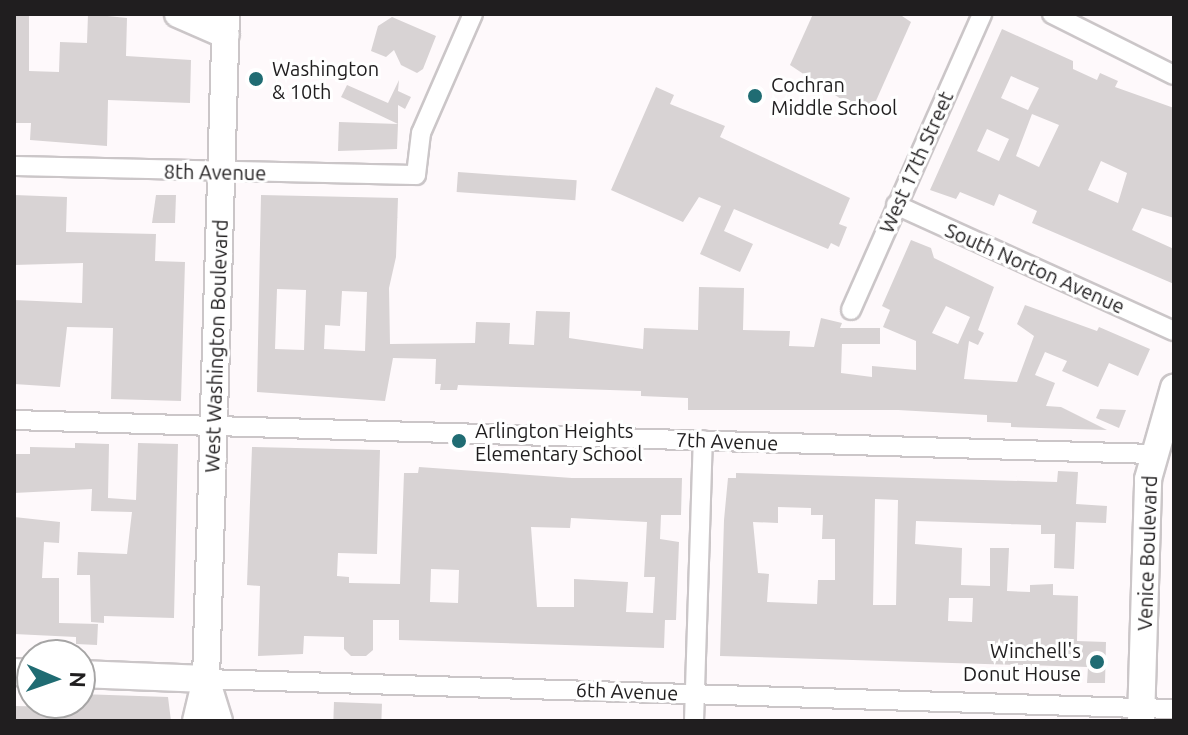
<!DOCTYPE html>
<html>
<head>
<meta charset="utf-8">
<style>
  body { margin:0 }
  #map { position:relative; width:1188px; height:735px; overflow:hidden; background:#fef9fb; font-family:Ubuntu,sans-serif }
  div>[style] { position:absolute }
  .building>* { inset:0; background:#d8d3d4; transform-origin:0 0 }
  .roads { filter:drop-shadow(2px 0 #cbc6c8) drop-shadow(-2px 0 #cbc6c8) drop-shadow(0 2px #cbc6c8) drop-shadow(0 -2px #cbc6c8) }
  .street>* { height:18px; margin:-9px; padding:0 9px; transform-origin:9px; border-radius:9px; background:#fff }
  .secondary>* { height:26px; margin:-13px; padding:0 13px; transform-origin:13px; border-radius:13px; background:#fff }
  .dots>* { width:22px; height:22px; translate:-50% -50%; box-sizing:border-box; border:4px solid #fff; border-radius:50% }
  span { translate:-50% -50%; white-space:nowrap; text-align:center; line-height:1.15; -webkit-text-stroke:6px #fff; paint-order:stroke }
  .poi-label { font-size:20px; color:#201e1f }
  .left { translate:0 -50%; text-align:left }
  .right { translate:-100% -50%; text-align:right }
  .street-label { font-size:20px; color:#201e1f }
  .frame { position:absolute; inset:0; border:16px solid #201e1f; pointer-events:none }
  .north { position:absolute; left:16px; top:639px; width:80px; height:80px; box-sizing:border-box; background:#fff; border:2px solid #a6a5a5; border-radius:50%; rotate:92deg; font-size:22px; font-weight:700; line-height:32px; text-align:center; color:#201e1f }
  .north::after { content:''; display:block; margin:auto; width:28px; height:36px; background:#206c73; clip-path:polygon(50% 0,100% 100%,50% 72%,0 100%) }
</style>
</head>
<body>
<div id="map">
  <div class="building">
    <i style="clip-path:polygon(14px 14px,29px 14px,29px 71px,59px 72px,60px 42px,87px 43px,88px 14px,127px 18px,126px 56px,191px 60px,190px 103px,108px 100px,107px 146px,30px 140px,31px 123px,14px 123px)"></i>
    <i style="clip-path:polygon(813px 14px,899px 14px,911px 22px,875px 103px,861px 109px,847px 103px,790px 65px)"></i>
    <i style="clip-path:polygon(392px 17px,436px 36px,423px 69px,417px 73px,401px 65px,394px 50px,386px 57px,371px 51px,378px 26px)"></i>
    <i style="clip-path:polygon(evenodd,1002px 29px,1073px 61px,1073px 69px,1097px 80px,1100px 73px,1118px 81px,1115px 87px,1174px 108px,1174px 218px,1142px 208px,1132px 230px,1174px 249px,1174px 284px,1032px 223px,1037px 211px,999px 194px,994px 206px,960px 192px,956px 199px,930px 190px,1002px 29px,1011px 76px,1039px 88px,1028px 110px,1001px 98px,1011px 76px,1002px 29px,1032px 114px,1059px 125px,1039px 167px,1016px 156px,1032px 114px,1002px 29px,987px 129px,1009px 139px,999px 161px,977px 151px,987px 129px,1002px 29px,1101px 161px,1127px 173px,1118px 203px,1088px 190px,1101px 161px)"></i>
    <i style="clip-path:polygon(399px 80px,398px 91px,411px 97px,405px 109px,398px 105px,398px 124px,341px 97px,347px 85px,388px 103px)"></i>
    <i style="clip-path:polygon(656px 87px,674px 95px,670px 104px,725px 126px,720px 137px,850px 198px,839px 224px,847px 227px,839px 247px,831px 243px,828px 249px,734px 209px,724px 231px,753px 244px,740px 272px,700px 254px,721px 206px,699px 197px,683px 222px,611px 190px)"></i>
    <i style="clip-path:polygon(339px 122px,398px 124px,397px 149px,338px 151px)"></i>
    <i style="left:458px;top:172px;width:119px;height:20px;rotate:4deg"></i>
    <i style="clip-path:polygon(14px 195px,67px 197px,66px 232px,156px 234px,155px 261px,185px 262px,181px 401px,111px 399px,113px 328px,67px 327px,60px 387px,14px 384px,14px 300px,82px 303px,83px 263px,14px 265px)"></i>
    <i style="clip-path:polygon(156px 195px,176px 195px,175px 223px,152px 223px)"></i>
    <i style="clip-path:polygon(evenodd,261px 195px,398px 198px,396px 257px,389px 288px,390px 344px,475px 343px,476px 322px,510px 323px,509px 344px,534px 345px,536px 311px,570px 312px,569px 338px,643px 349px,644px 328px,698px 330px,699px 287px,744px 288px,743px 330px,790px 331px,789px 346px,814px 347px,821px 318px,842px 323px,840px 328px,880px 328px,880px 344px,842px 344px,841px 373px,872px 377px,872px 366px,916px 370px,916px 341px,883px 327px,890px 310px,882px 306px,911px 240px,931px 248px,934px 258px,994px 287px,978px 330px,984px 333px,978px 345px,969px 341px,964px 379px,1017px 382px,1034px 336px,1017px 324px,1025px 305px,1097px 331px,1099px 327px,1150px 349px,1138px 376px,1109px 363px,1098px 387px,1062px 371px,1067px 361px,1045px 352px,1035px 375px,1055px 383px,1046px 406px,1061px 407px,1107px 430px,1011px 427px,1011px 423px,987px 422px,987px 415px,898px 410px,688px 410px,688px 398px,641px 396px,641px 391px,458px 385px,457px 390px,440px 390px,441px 384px,435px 384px,436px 359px,393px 358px,385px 401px,257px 392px,261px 195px,277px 289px,306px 290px,304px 350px,275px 349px,277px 289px,261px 195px,342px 291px,367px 292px,365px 351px,324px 349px,325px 325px,340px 326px,342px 291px,261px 195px,946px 306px,970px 317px,958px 344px,932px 333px,946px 306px)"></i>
    <i style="clip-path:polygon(1100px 409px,1126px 410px,1119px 428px,1096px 418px)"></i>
    <i style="clip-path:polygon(75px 443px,109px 444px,108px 498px,136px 500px,138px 443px,178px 444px,174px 618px,104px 616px,104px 623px,91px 622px,90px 575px,77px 575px,78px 552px,127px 554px,132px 512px,91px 511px,92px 489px,14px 493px,14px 454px,30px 454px,30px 447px,75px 448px)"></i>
    <i style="clip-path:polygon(evenodd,252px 447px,380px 450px,377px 554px,338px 553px,337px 576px,349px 577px,349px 583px,400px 584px,404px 473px,418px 473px,419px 467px,572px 478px,682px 478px,681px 515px,661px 515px,660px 539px,679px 542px,676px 620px,665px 620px,664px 648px,399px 640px,399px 620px,373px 620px,373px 650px,366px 656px,351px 656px,344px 649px,344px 637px,304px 636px,303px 654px,258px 656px,260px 586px,247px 585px,252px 447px,571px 518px,647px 522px,644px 577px,655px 577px,653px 613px,626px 612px,628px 582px,574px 579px,574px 607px,537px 607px,531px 527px,570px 528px,571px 518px,252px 447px,431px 569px,459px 570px,458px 603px,430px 602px,431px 569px)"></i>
    <i style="clip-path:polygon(evenodd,1058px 471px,1078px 472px,1076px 504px,1107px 506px,1106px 523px,1076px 522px,1074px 569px,1054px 568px,1055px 534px,1041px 534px,1041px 525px,916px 521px,915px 544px,962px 548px,961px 585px,990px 586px,990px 548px,1009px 548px,1007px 591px,1030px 592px,1030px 585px,1053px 584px,1053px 595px,1078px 596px,1077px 641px,1106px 642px,1105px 683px,1087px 683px,1088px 667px,720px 656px,724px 520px,728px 478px,736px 478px,736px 473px,1057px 482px,1058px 471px,875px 499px,898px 500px,896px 605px,873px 605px,875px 499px,1058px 471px,778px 507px,811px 508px,811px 515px,823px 515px,822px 539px,835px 539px,835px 580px,818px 580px,817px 604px,767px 602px,769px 574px,758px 573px,753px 522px,778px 523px,778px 507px,1058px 471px,949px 598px,973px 598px,972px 622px,948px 621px,949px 598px)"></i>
    <i style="clip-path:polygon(14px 517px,60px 522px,59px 543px,44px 542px,42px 578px,59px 578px,59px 623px,98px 624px,97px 645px,76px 644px,76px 637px,14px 634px)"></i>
    <i style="clip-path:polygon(80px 694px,168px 697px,171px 721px,14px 721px,14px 706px,67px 707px,67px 703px,80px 703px)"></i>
    <i style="left:334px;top:702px;width:48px;height:19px;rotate:2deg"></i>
  </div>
  <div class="roads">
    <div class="street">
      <i style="left:1052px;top:14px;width:136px;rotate:26.6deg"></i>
      <i style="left:14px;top:166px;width:402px;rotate:1.3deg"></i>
      <i style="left:416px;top:175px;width:42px;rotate:-83.2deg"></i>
      <i style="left:421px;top:133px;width:130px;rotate:-66.4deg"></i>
      <i style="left:896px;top:205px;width:305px;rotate:24.4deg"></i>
      <i style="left:851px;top:310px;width:324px;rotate:-66.1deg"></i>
      <i style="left:14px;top:420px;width:1138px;rotate:1.71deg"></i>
      <i style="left:206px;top:679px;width:968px;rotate:1.78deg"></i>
      <i style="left:694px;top:721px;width:281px;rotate:-88.2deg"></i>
    </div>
    <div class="secondary">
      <i style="left:178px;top:14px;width:52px;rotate:23.6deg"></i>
      <i style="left:14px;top:672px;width:18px;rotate:3deg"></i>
      <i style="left:80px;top:674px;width:126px;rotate:2.3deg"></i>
      <i style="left:206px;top:679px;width:44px;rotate:72.8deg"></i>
      <i style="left:196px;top:721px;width:43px;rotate:-76.6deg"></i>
      <i style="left:206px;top:679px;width:665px;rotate:-88.28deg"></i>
      <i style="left:1141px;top:721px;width:242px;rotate:-88.3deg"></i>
      <i style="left:1148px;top:479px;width:95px;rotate:-74.1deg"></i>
    </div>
  </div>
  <div class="dots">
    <i style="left:256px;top:79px;background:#206c73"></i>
    <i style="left:755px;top:96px;background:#206c73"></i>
    <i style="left:459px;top:441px;background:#206c73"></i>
    <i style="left:1097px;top:662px;background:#206c73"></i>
  </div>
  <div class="poi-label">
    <span class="left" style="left:272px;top:80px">Washington<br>&amp; 10th</span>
    <span class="left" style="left:771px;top:96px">Cochran<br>Middle School</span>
    <span class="left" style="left:475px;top:442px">Arlington Heights<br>Elementary School</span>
    <span class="right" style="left:1081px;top:662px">Winchell's<br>Donut House</span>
  </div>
  <div class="street-label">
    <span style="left:916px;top:162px;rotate:-66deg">West 17th Street</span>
    <span style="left:215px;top:172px;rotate:1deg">8th Avenue</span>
    <span style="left:1035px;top:268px;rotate:24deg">South Norton Avenue</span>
    <span style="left:216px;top:346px;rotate:-88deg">West Washington Boulevard</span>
    <span style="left:727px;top:441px;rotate:2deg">7th Avenue</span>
    <span style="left:1147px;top:553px;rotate:-88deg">Venice Boulevard</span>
    <span style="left:627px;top:691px;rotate:2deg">6th Avenue</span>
  </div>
  <div class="frame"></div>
  <div class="north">N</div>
</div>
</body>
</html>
